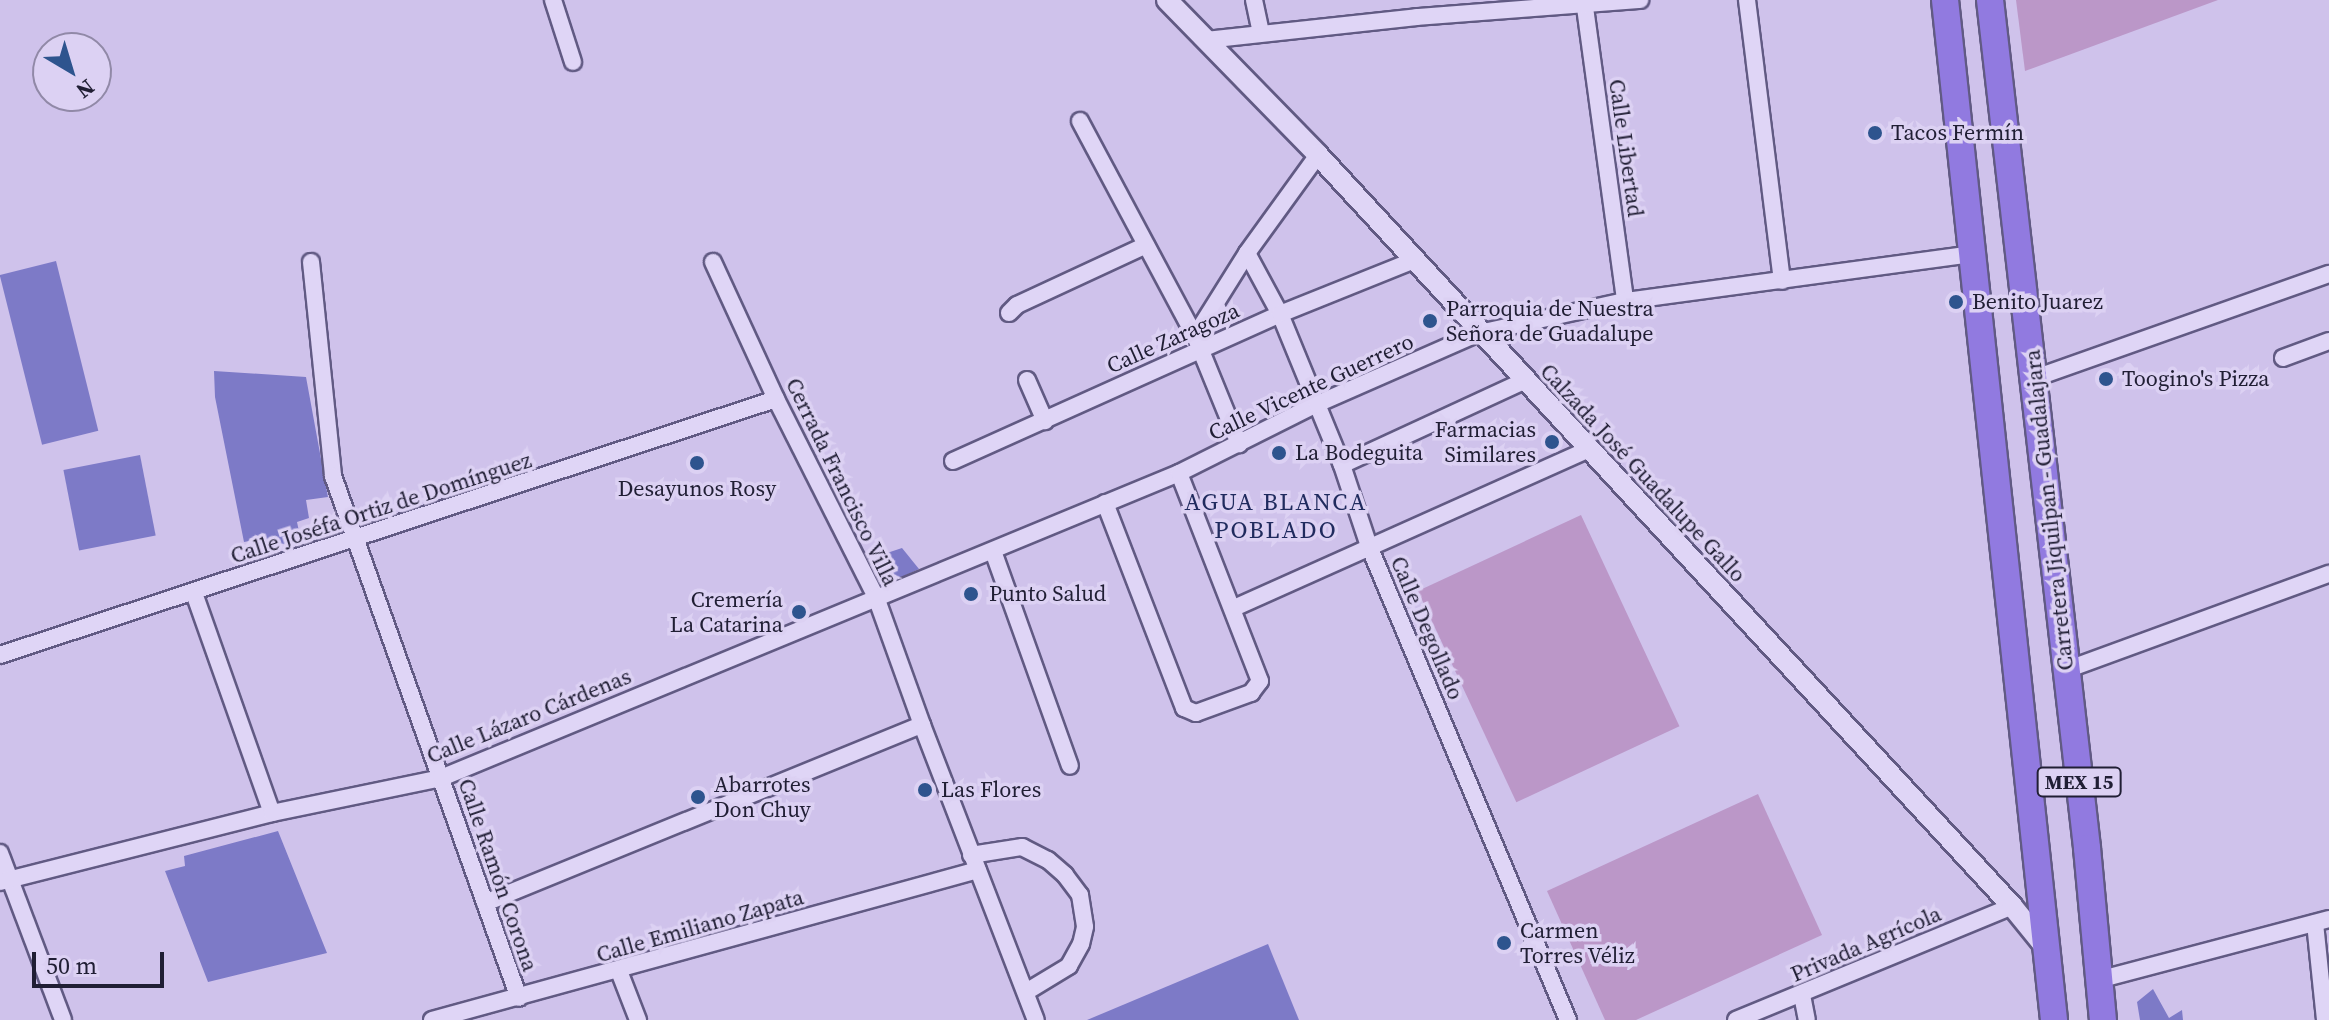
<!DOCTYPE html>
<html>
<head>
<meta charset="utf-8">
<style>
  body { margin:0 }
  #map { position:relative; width:2329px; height:1020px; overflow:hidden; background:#cfc2eb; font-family:"Source Serif 4",serif }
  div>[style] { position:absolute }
  .green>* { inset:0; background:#bb97c8; transform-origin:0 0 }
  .building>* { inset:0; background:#7d7ac7; transform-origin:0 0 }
  .roads { filter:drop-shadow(2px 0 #615a83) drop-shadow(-2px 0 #615a83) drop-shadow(0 2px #615a83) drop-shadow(0 -2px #615a83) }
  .minor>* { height:16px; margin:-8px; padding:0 8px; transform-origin:8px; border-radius:8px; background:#dfd5f6 }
  .tertiary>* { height:20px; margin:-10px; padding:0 10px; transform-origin:10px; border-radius:10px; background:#dfd5f6 }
  .trunk>* { height:26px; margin:-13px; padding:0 13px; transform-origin:13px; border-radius:13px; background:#917ae0 }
  .dots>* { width:22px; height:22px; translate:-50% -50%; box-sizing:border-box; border:4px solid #dcd1f3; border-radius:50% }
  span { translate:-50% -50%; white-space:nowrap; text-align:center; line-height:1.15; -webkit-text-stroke:7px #dcd1f3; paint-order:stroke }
  .shield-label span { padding:2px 6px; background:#dcd1f3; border:2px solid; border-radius:6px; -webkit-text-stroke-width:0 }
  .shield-label { font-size:20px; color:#201e34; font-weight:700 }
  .poi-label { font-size:22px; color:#201e34 }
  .left { translate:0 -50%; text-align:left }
  .right { translate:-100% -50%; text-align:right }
  .street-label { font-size:22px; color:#201e34 }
  .neighbourhood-label { font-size:24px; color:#202b5e; letter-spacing:2px }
  .north { position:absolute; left:32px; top:32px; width:80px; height:80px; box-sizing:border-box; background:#dcd1f3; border:2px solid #9189a7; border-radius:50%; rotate:142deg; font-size:22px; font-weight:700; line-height:32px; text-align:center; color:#201e34 }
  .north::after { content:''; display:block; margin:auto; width:28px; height:36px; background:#2e548e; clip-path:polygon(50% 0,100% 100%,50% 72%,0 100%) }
  .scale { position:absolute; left:32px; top:952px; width:132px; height:36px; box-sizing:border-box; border:4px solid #201e34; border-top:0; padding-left:10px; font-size:24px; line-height:28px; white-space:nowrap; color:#201e34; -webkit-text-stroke:6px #dcd1f3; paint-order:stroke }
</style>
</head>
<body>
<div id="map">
  <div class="green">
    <i style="clip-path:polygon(2016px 0,2218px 0,2025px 71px)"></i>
    <i style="left:1581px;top:515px;width:233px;height:180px;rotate:65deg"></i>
    <i style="clip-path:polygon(1758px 794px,1822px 935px,1636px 1020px,1605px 1020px,1547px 891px)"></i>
  </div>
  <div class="building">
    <i style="left:56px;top:261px;width:175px;height:58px;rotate:76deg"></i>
    <i style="clip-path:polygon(214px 371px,306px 377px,328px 497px,306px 500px,309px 518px,297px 522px,301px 541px,263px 547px,260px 539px,244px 542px,215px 397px)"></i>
    <i style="left:140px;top:455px;width:82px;height:78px;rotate:79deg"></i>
    <i style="clip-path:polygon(902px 548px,919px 569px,891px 582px,875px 557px)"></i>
    <i style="clip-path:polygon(278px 831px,327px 953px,208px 982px,165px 871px,185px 866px,184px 856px)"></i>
    <i style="clip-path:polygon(1268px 944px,1299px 1020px,1087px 1020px)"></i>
    <i style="clip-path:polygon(2153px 989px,2169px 1018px,2182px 1010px,2183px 1020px,2140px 1020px,2137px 1002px)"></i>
  </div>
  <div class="roads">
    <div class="minor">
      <i style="left:553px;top:0;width:65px;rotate:72.1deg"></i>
      <i style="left:1254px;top:0;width:34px;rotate:78deg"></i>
      <i style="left:1584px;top:0;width:304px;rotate:82.2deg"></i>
      <i style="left:1747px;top:0;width:283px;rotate:82.9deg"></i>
      <i style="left:1206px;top:40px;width:212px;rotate:-6.2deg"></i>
      <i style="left:1417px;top:17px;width:224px;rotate:-4.4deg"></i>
      <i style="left:1080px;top:121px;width:244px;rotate:61.9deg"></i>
      <i style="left:1195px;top:336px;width:117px;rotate:67.8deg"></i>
      <i style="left:1247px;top:253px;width:69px;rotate:61.6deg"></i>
      <i style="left:1280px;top:314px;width:163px;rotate:67.7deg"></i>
      <i style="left:1342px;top:465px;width:85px;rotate:71.6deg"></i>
      <i style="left:1369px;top:546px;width:514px;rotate:67.23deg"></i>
      <i style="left:311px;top:262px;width:215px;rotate:84.1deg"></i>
      <i style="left:333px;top:476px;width:554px;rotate:70.39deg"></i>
      <i style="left:713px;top:262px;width:151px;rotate:65.3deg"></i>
      <i style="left:776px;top:399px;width:222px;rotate:63.2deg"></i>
      <i style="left:876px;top:597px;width:136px;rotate:70.2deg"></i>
      <i style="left:922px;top:725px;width:316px;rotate:68.9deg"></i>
      <i style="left:1009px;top:313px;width:11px;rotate:-45deg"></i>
      <i style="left:1017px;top:305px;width:142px;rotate:-24.9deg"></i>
      <i style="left:1195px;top:336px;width:98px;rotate:-57.9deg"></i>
      <i style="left:1247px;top:253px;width:121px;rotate:-54.1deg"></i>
      <i style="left:2283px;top:358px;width:49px;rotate:-20.3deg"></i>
      <i style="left:2035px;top:378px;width:312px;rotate:-19.5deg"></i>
      <i style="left:1027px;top:380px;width:45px;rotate:66.3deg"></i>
      <i style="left:953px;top:461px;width:359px;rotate:-24.2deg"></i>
      <i style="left:1280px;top:314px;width:144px;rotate:-21.9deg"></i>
      <i style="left:1342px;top:465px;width:200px;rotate:-24.8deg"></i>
      <i style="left:1105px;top:503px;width:220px;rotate:68.9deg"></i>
      <i style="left:1184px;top:708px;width:13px;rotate:23deg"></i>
      <i style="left:1196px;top:713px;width:59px;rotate:-20deg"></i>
      <i style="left:1251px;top:693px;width:15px;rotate:-53deg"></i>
      <i style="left:1260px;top:681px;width:223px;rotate:-111.3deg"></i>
      <i style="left:993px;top:551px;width:228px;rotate:70.3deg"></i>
      <i style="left:194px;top:593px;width:233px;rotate:70.5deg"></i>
      <i style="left:1234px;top:608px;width:388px;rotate:-24.1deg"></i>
      <i style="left:0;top:655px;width:817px;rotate:-18.26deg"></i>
      <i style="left:2066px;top:670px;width:280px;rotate:-20.1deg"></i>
      <i style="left:0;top:853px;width:178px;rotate:69.3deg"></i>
      <i style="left:971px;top:855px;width:52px;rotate:-8.9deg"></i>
      <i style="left:1022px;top:847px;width:29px;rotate:27deg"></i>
      <i style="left:1048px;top:860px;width:23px;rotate:41deg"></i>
      <i style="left:1065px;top:875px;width:25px;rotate:53deg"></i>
      <i style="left:1080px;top:895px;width:32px;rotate:81deg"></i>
      <i style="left:1085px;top:927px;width:17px;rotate:103deg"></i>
      <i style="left:1081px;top:944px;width:25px;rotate:119deg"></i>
      <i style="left:1069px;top:966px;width:50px;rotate:148.8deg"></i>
      <i style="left:0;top:882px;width:281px;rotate:-14.2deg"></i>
      <i style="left:272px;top:813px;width:173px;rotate:-11.7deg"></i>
      <i style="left:441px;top:778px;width:799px;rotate:-22.45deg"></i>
      <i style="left:1179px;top:473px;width:154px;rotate:-26.6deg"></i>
      <i style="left:1317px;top:404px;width:177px;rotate:-23.7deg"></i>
      <i style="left:1479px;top:333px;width:149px;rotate:-12.4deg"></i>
      <i style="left:1625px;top:301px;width:351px;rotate:-7.7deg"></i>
      <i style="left:485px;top:903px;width:472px;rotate:-22.2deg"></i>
      <i style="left:2315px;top:923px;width:98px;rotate:84.1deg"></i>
      <i style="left:619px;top:971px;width:53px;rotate:68.8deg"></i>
      <i style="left:2098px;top:980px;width:239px;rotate:-14.8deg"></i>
      <i style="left:1802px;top:995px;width:25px;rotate:79deg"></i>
      <i style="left:432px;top:1020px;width:566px;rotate:-15.36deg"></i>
      <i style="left:1736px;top:1020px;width:299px;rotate:-22.4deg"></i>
    </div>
    <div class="tertiary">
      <i style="left:1167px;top:0;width:216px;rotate:45.7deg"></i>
      <i style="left:1318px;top:155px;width:1023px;rotate:47.26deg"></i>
      <i style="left:2012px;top:906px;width:55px;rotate:50.9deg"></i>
    </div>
    <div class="trunk">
      <i style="left:1945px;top:0;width:1026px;rotate:83.9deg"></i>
      <i style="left:1990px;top:0;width:854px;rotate:83.47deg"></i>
      <i style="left:2087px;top:848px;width:173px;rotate:84.7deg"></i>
    </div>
  </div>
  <div class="dots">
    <i style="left:1875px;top:133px;background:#2e548e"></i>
    <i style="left:1956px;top:302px;background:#2e548e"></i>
    <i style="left:1430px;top:321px;background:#2e548e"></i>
    <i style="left:2106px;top:379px;background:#2e548e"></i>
    <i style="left:1552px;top:442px;background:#2e548e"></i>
    <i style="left:1279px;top:453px;background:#2e548e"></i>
    <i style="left:697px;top:463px;background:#2e548e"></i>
    <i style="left:971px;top:594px;background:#2e548e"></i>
    <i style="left:799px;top:612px;background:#2e548e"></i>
    <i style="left:925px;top:790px;background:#2e548e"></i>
    <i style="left:698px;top:797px;background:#2e548e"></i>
    <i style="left:1504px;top:943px;background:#2e548e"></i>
  </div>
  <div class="shield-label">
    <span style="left:2079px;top:782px">MEX 15</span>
  </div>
  <div class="poi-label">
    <span class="left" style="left:1891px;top:133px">Tacos Fermín</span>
    <span class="left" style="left:1972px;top:302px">Benito Juarez</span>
    <span class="left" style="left:1446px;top:321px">Parroquia de Nuestra<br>Señora de Guadalupe</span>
    <span class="left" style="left:2122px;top:379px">Toogino's Pizza</span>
    <span class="right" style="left:1536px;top:442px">Farmacias<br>Similares</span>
    <span class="left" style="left:1295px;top:453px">La Bodeguita</span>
    <span style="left:697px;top:489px">Desayunos Rosy</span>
    <span class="left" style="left:989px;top:594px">Punto Salud</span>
    <span class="right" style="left:783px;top:612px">Cremería<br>La Catarina</span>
    <span class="left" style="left:714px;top:797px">Abarrotes<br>Don Chuy</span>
    <span class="left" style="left:941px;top:790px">Las Flores</span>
    <span class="left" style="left:1520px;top:943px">Carmen<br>Torres Véliz</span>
  </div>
  <div class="street-label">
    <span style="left:1626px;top:148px;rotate:82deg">Calle Libertad</span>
    <span style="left:1173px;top:338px;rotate:-24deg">Calle Zaragoza</span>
    <span style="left:1311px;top:387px;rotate:-25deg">Calle Vicente Guerrero</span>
    <span style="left:1643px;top:473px;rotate:47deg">Calzada José Guadalupe Gallo</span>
    <span style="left:842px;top:482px;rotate:64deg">Cerrada Francisco Villa</span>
    <span style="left:381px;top:508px;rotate:-18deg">Calle Joséfa Ortiz de Domínguez</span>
    <span style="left:2049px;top:510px;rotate:-96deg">Carretera Jiquilpan - Guadalajara</span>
    <span style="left:1427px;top:628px;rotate:67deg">Calle Degollado</span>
    <span style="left:529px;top:716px;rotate:-22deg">Calle Lázaro Cárdenas</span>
    <span style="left:498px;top:875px;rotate:71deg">Calle Ramón Corona</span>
    <span style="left:700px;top:926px;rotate:-16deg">Calle Emiliano Zapata</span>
    <span style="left:1866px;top:944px;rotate:-23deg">Privada Agrícola</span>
  </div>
  <div class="neighbourhood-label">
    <span style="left:1276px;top:516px">AGUA BLANCA<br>POBLADO</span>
  </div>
  <div class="north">N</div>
  <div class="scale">50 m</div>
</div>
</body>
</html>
